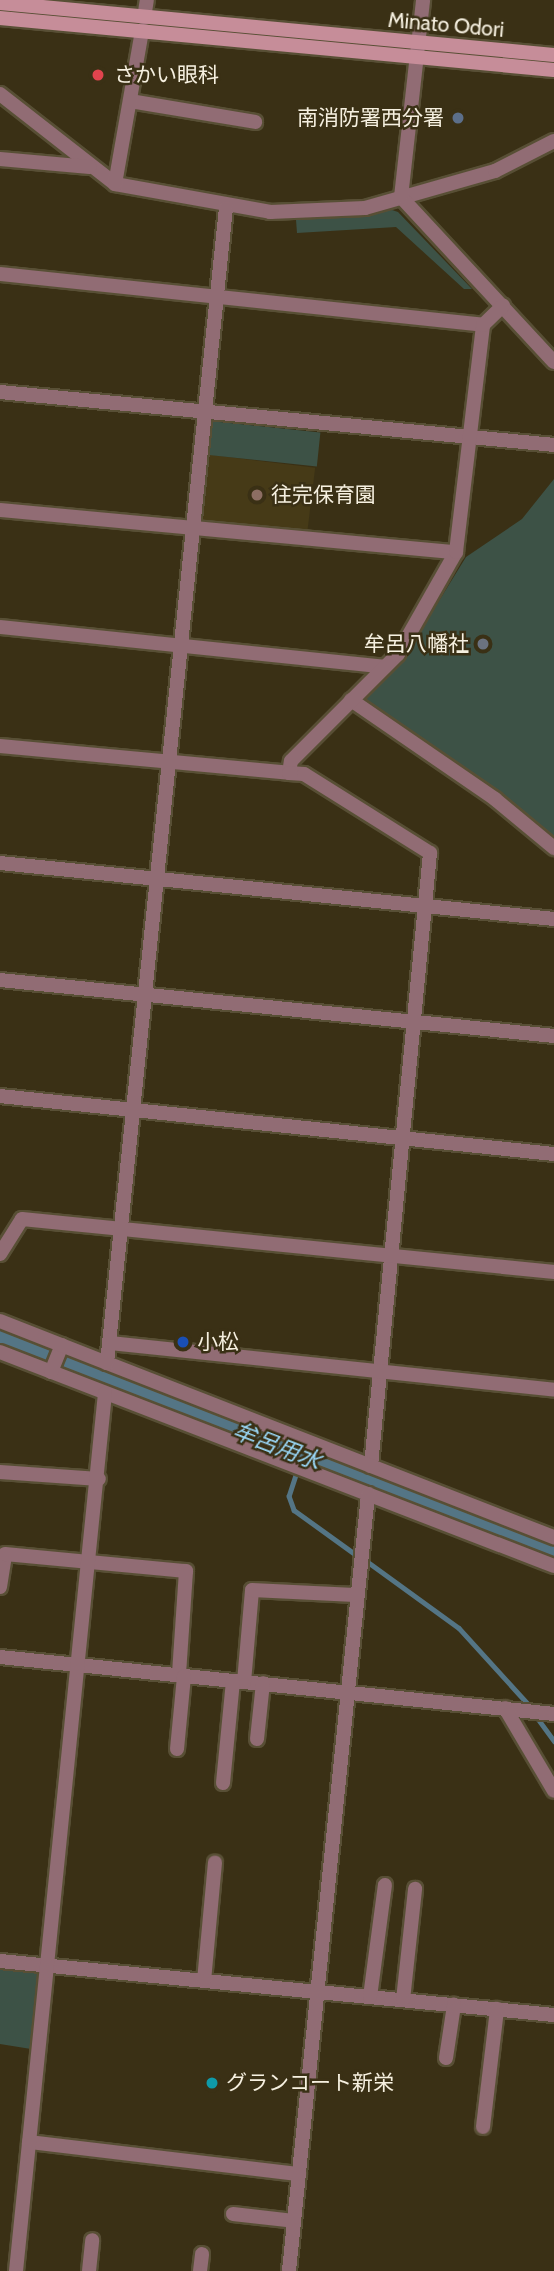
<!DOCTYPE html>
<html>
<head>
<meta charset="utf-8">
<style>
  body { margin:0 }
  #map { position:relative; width:554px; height:2271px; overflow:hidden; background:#3a3015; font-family:Cabin,"Noto Sans JP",sans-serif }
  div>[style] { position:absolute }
  .built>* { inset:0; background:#463a17; transform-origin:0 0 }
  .green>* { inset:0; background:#3d5246; transform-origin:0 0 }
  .stream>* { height:4.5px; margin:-2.25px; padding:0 2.25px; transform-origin:2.25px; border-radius:2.25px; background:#547585 }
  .river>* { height:28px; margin:-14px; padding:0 14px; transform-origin:14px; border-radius:14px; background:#547585 }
  .roads { filter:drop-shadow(2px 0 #584f35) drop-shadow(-2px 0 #584f35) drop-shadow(0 2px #584f35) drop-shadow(0 -2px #584f35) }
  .minor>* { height:14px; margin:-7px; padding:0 7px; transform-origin:7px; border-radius:7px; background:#916c74 }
  .tertiary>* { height:14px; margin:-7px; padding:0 7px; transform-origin:7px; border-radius:7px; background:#916c74 }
  .secondary>* { height:14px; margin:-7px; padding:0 7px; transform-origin:7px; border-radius:7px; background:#c68d99 }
  .dots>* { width:19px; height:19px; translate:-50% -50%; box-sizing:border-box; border:4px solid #3a3015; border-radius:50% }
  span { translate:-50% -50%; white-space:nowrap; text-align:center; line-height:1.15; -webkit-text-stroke:5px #3a3015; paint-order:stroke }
  .street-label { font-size:21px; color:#f6f0e0 }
  .poi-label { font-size:21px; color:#f6f0e0 }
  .left { translate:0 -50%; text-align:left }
  .right { translate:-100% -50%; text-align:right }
  .water-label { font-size:23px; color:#99d6f5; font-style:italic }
</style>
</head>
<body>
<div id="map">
  <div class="built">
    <i style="left:204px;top:454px;width:112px;height:69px;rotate:7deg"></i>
  </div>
  <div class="green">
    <i style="clip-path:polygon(392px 210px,398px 212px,472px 289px,464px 289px,396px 227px,297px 233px,296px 220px)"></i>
    <i style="left:210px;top:421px;width:111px;height:34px;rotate:6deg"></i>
    <i style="clip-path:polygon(554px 479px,554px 839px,364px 698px,402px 661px,466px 557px,522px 519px)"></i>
    <i style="clip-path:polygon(0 1965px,40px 1973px,31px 2049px,0 2044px)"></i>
  </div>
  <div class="stream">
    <i style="left:297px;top:1472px;width:25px;rotate:108deg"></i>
    <i style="left:289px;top:1496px;width:15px;rotate:70deg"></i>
    <i style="left:294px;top:1510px;width:75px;rotate:35.8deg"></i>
    <i style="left:368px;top:1562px;width:112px;rotate:36deg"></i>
    <i style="left:459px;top:1628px;width:105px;rotate:47.7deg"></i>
    <i style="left:536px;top:1716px;width:31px;rotate:54deg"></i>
  </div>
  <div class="river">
    <i style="left:0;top:1339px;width:594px;rotate:21.12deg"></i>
  </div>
  <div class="roads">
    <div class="minor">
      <i style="left:144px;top:18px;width:18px;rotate:-81deg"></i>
      <i style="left:0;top:94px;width:146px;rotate:38deg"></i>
      <i style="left:115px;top:184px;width:158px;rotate:10.2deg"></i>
      <i style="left:270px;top:212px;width:95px;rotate:-2.4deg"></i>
      <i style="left:365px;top:208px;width:135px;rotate:-15.9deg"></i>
      <i style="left:495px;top:171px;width:66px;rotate:-27deg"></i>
      <i style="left:130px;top:101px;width:127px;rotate:9.5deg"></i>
      <i style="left:0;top:159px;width:90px;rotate:5.1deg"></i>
      <i style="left:115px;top:184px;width:155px;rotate:-80deg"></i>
      <i style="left:401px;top:197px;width:225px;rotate:47.2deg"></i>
      <i style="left:0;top:274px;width:486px;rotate:6deg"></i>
      <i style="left:0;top:392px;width:557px;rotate:5.46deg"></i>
      <i style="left:0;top:510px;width:458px;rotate:5.3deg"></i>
      <i style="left:0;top:627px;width:386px;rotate:5.9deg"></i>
      <i style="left:351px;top:700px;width:175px;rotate:34.5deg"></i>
      <i style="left:495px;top:799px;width:77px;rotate:39.7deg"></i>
      <i style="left:0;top:746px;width:290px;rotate:5.3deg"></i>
      <i style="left:289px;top:773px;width:12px;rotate:-81deg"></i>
      <i style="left:291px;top:761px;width:151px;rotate:-45deg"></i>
      <i style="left:398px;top:654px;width:117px;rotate:-60.4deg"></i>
      <i style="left:456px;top:552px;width:229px;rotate:-83.2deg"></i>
      <i style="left:483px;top:325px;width:28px;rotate:-44deg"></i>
      <i style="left:289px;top:773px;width:15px;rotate:4deg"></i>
      <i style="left:304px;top:774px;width:149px;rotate:32.1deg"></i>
      <i style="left:430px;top:853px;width:616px;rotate:95.5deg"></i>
      <i style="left:0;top:863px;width:557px;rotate:5.77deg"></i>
      <i style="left:0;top:980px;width:557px;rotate:5.77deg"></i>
      <i style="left:0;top:1096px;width:557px;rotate:5.98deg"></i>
      <i style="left:0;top:1254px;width:41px;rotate:-57.8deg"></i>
      <i style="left:22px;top:1219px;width:535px;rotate:5.69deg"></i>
      <i style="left:110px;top:1343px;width:446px;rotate:6deg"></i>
      <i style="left:0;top:1352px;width:594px;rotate:21.12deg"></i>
      <i style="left:107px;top:1363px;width:480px;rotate:21.3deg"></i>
      <i style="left:51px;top:1372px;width:29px;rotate:-68deg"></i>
      <i style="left:0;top:1472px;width:99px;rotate:4deg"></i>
      <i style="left:0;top:1587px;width:33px;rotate:-81deg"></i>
      <i style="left:5px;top:1554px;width:182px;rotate:5.4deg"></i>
      <i style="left:186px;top:1571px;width:104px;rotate:93.9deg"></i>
      <i style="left:0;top:1657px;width:557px;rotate:5.87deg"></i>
      <i style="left:244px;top:1682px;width:92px;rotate:-85deg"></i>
      <i style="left:252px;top:1590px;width:103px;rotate:2.8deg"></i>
      <i style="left:505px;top:1708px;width:96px;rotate:59.4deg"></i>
      <i style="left:257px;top:1739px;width:56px;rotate:-83.9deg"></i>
      <i style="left:177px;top:1749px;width:73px;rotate:-84.5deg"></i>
      <i style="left:223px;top:1783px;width:102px;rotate:-84.4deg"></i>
      <i style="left:0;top:1961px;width:557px;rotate:5.57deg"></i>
      <i style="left:204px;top:1981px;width:119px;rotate:-84.7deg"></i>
      <i style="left:370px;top:1997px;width:113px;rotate:-82.4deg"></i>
      <i style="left:403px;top:2000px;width:112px;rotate:-83.8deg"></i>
      <i style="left:446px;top:2058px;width:54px;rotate:-81.4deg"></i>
      <i style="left:483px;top:2127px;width:119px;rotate:-83.2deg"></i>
      <i style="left:29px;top:2142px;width:272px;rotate:6.8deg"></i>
      <i style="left:233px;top:2214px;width:61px;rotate:6.5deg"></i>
      <i style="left:16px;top:2271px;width:882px;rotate:-84.21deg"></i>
      <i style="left:89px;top:2271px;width:31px;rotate:-84deg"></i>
      <i style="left:200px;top:2271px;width:17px;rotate:-83deg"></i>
      <i style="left:289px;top:2271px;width:781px;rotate:-84.19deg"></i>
    </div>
    <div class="tertiary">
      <i style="left:401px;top:197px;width:198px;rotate:-83.6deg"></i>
      <i style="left:0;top:1321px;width:115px;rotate:21.4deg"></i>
      <i style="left:107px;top:1363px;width:1161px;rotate:-84.12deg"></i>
    </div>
    <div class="secondary">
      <i style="left:0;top:3px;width:556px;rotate:5.36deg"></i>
      <i style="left:0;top:18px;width:556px;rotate:5.36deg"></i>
    </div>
  </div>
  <div class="dots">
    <i style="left:98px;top:75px;background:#e0444e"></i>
    <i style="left:458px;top:118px;background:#5c6f8a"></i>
    <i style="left:257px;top:495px;background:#8d6e63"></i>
    <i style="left:483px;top:644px;background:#6b7280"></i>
    <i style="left:183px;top:1342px;background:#1a4fb4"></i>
    <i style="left:212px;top:2083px;background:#0f9aa8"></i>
  </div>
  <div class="street-label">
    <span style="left:446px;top:25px;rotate:5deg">Minato Odori</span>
  </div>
  <div class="poi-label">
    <span class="left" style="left:114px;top:75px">さかい眼科</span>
    <span class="right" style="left:444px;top:118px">南消防署西分署</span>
    <span class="left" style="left:271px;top:495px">往完保育園</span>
    <span class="right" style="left:469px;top:644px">牟呂八幡社</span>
    <span class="left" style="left:197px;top:1342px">小松</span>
    <span class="left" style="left:226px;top:2083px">グランコート新栄</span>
  </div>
  <div class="water-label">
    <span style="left:277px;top:1446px;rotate:21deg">牟呂用水</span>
  </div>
</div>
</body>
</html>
